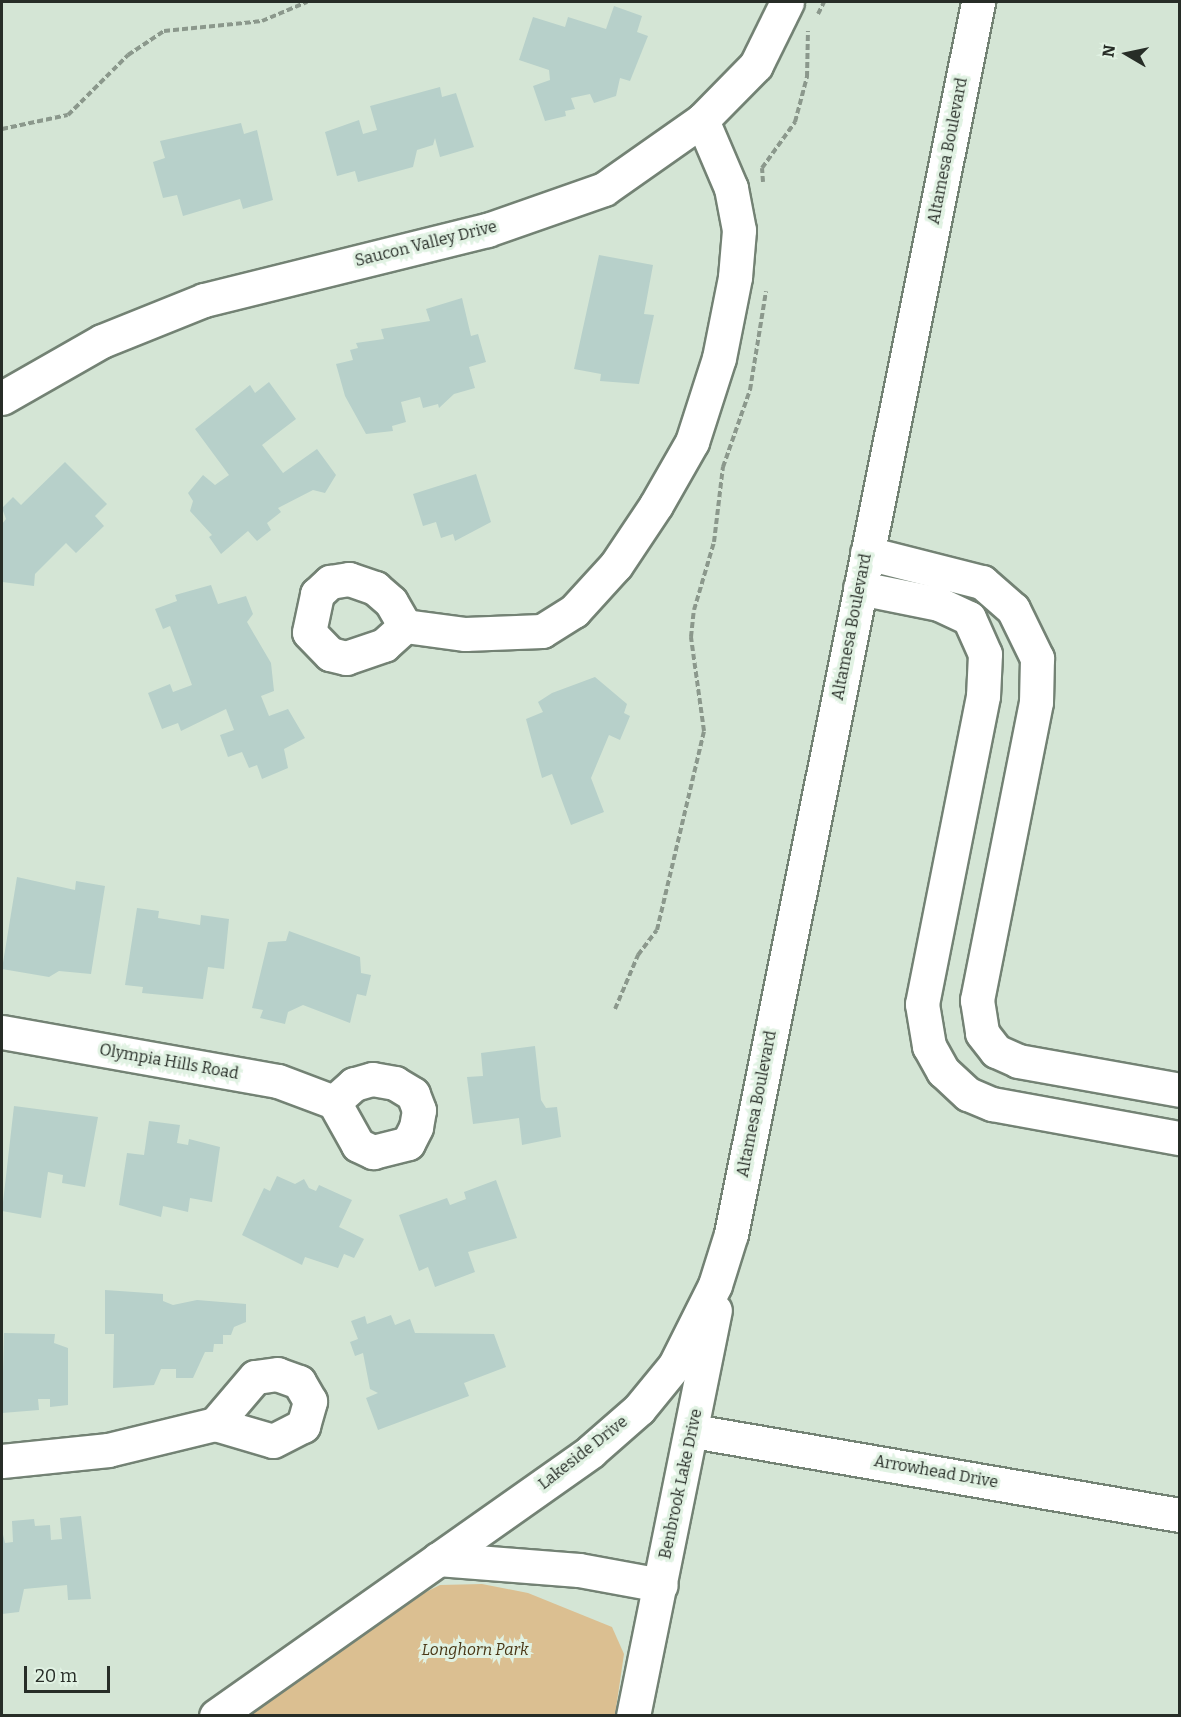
<!DOCTYPE html>
<html>
<head>
<meta charset="utf-8">
<style>
  body { margin:0 }
  #map { position:relative; width:1181px; height:1717px; overflow:hidden; background:#d4e5d5; font-family:Bitter,serif }
  div>[style] { position:absolute }
  .green>* { inset:0; background:#dbbf91 }
  .building>* { inset:0; background:#b7d0ca }
  .path>* { height:4px; margin-top:-2px; transform-origin:0; background:repeating-linear-gradient(90deg,#8b988c 0 6px,transparent 0 9px) }
  .roads { filter:drop-shadow(2px 0 #738274) drop-shadow(-2px 0 #738274) drop-shadow(0 2px #738274) drop-shadow(0 -2px #738274) }
  .minor>* { height:33px; margin:-16.5px; padding:0 16.5px; transform-origin:16.5px; border-radius:16.5px; background:#fff }
  span { translate:-50% -50%; white-space:nowrap; text-align:center; line-height:1.15; -webkit-text-stroke:6px #e1f2e3; paint-order:stroke }
  .street-label { font-size:16px; color:#272d27 }
  .park-label { font-size:16px; color:#483615; font-style:italic }
  .frame { position:absolute; inset:0; border:3px solid #272d27; pointer-events:none }
  .north { position:absolute; left:1097px; top:24px; width:60px; height:60px; -webkit-text-stroke:4px #e1f2e3; paint-order:stroke; rotate:279deg; font-size:16px; font-weight:700; line-height:24px; text-align:center; color:#272d27 }
  .north::after { content:''; display:block; margin:auto; width:21px; height:27px; background:#272d27; clip-path:polygon(50% 0,100% 100%,50% 72%,0 100%) }
  .scale { position:absolute; left:24px; top:1666px; width:86px; height:27px; box-sizing:border-box; border:3px solid #272d27; border-top:0; padding-left:8px; font-size:18px; line-height:21px; white-space:nowrap; color:#272d27; -webkit-text-stroke:4px #e1f2e3; paint-order:stroke }
</style>
</head>
<body>
<div id="map">
  <div class="green">
    <i style="clip-path:polygon(482px 1584px,528px 1593px,612px 1627px,624px 1654px,615px 1715px,240px 1716px,394px 1608px,440px 1585px)"></i>
  </div>
  <div class="building">
    <i style="clip-path:polygon(614px 6px,642px 16px,637px 32px,648px 36px,630px 81px,620px 78px,616px 96px,594px 103px,590px 94px,571px 98px,575px 109px,565px 111px,566px 116px,545px 121px,533px 86px,550px 80px,549px 70px,519px 60px,533px 17px,565px 27px,568px 17px,606px 29px)"></i>
    <i style="clip-path:polygon(440px 87px,442px 97px,456px 93px,474px 147px,440px 157px,435px 138px,433px 145px,417px 150px,413px 167px,358px 182px,355px 171px,337px 176px,325px 132px,359px 120px,363px 134px,377px 130px,370px 106px)"></i>
    <i style="clip-path:polygon(241px 123px,244px 134px,257px 130px,273px 200px,243px 209px,240px 199px,183px 216px,177px 195px,163px 198px,153px 162px,165px 158px,160px 141px)"></i>
    <i style="clip-path:polygon(599px 255px,653px 265px,644px 314px,654px 315px,639px 384px,600px 381px,601px 374px,574px 369px)"></i>
    <i style="clip-path:polygon(462px 298px,471px 336px,478px 334px,486px 362px,469px 367px,475px 388px,454px 394px,439px 408px,438px 404px,423px 408px,420px 397px,401px 402px,406px 422px,392px 426px,393px 431px,366px 434px,345px 396px,336px 364px,353px 360px,350px 350px,358px 348px,356px 343px,384px 339px,381px 329px,430px 321px,426px 309px)"></i>
    <i style="clip-path:polygon(269px 382px,296px 419px,262px 445px,283px 473px,317px 449px,336px 475px,325px 493px,313px 490px,278px 508px,281px 512px,267px 523px,271px 530px,257px 541px,248px 531px,221px 554px,209px 537px,212px 535px,190px 511px,193px 501px,188px 493px,203px 475px,215px 485px,229px 475px,195px 429px,250px 385px,255px 393px)"></i>
    <i style="clip-path:polygon(65px 462px,107px 504px,95px 516px,104px 526px,76px 553px,66px 543px,35px 574px,34px 586px,2px 582px,2px 524px,6px 519px,2px 508px,13px 497px,21px 505px)"></i>
    <i style="clip-path:polygon(476px 474px,491px 522px,455px 541px,453px 534px,441px 538px,436px 522px,423px 526px,413px 494px)"></i>
    <i style="clip-path:polygon(211px 585px,218px 604px,246px 596px,253px 614px,247px 622px,271px 663px,274px 691px,261px 696px,269px 716px,288px 709px,305px 738px,284px 749px,288px 768px,262px 779px,257px 765px,249px 768px,242px 752px,228px 757px,220px 735px,234px 730px,226px 709px,181px 731px,178px 723px,162px 729px,148px 693px,170px 684px,173px 692px,192px 685px,170px 626px,163px 629px,155px 609px,177px 601px,175px 595px)"></i>
    <i style="clip-path:polygon(595px 677px,627px 704px,624px 713px,630px 716px,620px 740px,609px 735px,591px 778px,604px 812px,571px 825px,552px 774px,542px 778px,526px 719px,543px 712px,538px 702px,552px 693px)"></i>
    <i style="clip-path:polygon(17px 877px,75px 890px,76px 881px,105px 886px,91px 974px,59px 971px,49px 977px,2px 969px)"></i>
    <i style="clip-path:polygon(137px 908px,159px 911px,158px 918px,200px 925px,201px 915px,229px 919px,224px 969px,208px 967px,203px 999px,142px 993px,143px 987px,125px 985px)"></i>
    <i style="clip-path:polygon(289px 931px,360px 957px,361px 973px,371px 975px,366px 996px,357px 994px,350px 1023px,303px 1005px,288px 1012px,285px 1024px,260px 1018px,263px 1010px,252px 1008px,268px 942px,286px 941px)"></i>
    <i style="clip-path:polygon(535px 1046px,541px 1100px,546px 1108px,557px 1107px,561px 1137px,522px 1145px,519px 1118px,473px 1124px,467px 1077px,483px 1076px,481px 1053px)"></i>
    <i style="clip-path:polygon(14px 1106px,98px 1117px,85px 1187px,62px 1183px,63px 1175px,48px 1172px,41px 1218px,2px 1211px)"></i>
    <i style="clip-path:polygon(149px 1121px,180px 1125px,177px 1143px,188px 1145px,189px 1139px,220px 1147px,212px 1202px,190px 1198px,188px 1212px,163px 1206px,161px 1217px,119px 1205px,127px 1153px,144px 1155px)"></i>
    <i style="clip-path:polygon(277px 1176px,295px 1184px,304px 1179px,309px 1188px,316px 1191px,319px 1185px,352px 1200px,339px 1227px,364px 1239px,354px 1258px,344px 1254px,338px 1268px,305px 1257px,302px 1265px,242px 1235px,264px 1188px,270px 1191px)"></i>
    <i style="clip-path:polygon(496px 1180px,517px 1238px,468px 1252px,475px 1272px,435px 1287px,428px 1267px,419px 1271px,399px 1215px,447px 1198px,450px 1205px,466px 1199px,464px 1192px)"></i>
    <i style="clip-path:polygon(105px 1290px,163px 1294px,163px 1301px,173px 1305px,197px 1300px,246px 1304px,246px 1322px,234px 1327px,231px 1335px,223px 1335px,223px 1344px,214px 1344px,213px 1352px,205px 1352px,193px 1378px,176px 1378px,176px 1369px,161px 1369px,154px 1385px,113px 1388px,114px 1334px,105px 1334px)"></i>
    <i style="clip-path:polygon(391px 1315px,395px 1325px,410px 1319px,415px 1333px,494px 1334px,506px 1367px,464px 1383px,469px 1396px,378px 1430px,366px 1398px,378px 1393px,370px 1389px,363px 1353px,355px 1356px,350px 1342px,358px 1339px,351px 1321px,365px 1316px,367px 1324px)"></i>
    <i style="clip-path:polygon(4px 1333px,55px 1334px,54px 1343px,68px 1348px,68px 1405px,50px 1407px,50px 1399px,38px 1399px,39px 1410px,2px 1413px)"></i>
    <i style="clip-path:polygon(81px 1516px,91px 1599px,68px 1600px,67px 1585px,24px 1589px,19px 1612px,2px 1614px,2px 1530px,5px 1543px,13px 1542px,12px 1521px,34px 1519px,35px 1526px,50px 1525px,51px 1540px,62px 1539px,60px 1518px)"></i>
  </div>
  <div class="path">
    <i style="left:818px;top:14px;width:13px;rotate:-63deg"></i>
    <i style="left:2px;top:129px;width:67px;rotate:-12deg"></i>
    <i style="left:68px;top:115px;width:85px;rotate:-45deg"></i>
    <i style="left:128px;top:55px;width:43px;rotate:-33.7deg"></i>
    <i style="left:164px;top:31px;width:99px;rotate:-5.8deg"></i>
    <i style="left:262px;top:21px;width:49px;rotate:-22.9deg"></i>
    <i style="left:763px;top:182px;width:14px;rotate:-94deg"></i>
    <i style="left:762px;top:168px;width:57px;rotate:-54.3deg"></i>
    <i style="left:795px;top:122px;width:47px;rotate:-75.1deg"></i>
    <i style="left:807px;top:77px;width:46px;rotate:-88.8deg"></i>
    <i style="left:615px;top:1009px;width:59px;rotate:-66.9deg"></i>
    <i style="left:638px;top:955px;width:31px;rotate:-53deg"></i>
    <i style="left:657px;top:930px;width:204px;rotate:-76.7deg"></i>
    <i style="left:704px;top:731px;width:95px;rotate:-97.9deg"></i>
    <i style="left:691px;top:637px;width:27px;rotate:-84deg"></i>
    <i style="left:694px;top:610px;width:71px;rotate:-73.6deg"></i>
    <i style="left:714px;top:542px;width:76px;rotate:-83.2deg"></i>
    <i style="left:723px;top:467px;width:82px;rotate:-70.7deg"></i>
    <i style="left:750px;top:390px;width:100px;rotate:-80.8deg"></i>
  </div>
  <div class="roads">
    <div class="minor">
      <i style="left:2px;top:398px;width:115px;rotate:-29.7deg"></i>
      <i style="left:102px;top:341px;width:110px;rotate:-21.9deg"></i>
      <i style="left:204px;top:300px;width:292px;rotate:-13.9deg"></i>
      <i style="left:487px;top:230px;width:124px;rotate:-19.3deg"></i>
      <i style="left:604px;top:189px;width:120px;rotate:-35.1deg"></i>
      <i style="left:702px;top:120px;width:77px;rotate:-45.5deg"></i>
      <i style="left:756px;top:65px;width:70px;rotate:-63.8deg"></i>
      <i style="left:867px;top:553px;width:119px;rotate:14.2deg"></i>
      <i style="left:982px;top:582px;width:41px;rotate:41.1deg"></i>
      <i style="left:1013px;top:609px;width:55px;rotate:63.9deg"></i>
      <i style="left:1037px;top:658px;width:44px;rotate:91.3deg"></i>
      <i style="left:1036px;top:702px;width:304px;rotate:101.2deg"></i>
      <i style="left:977px;top:1000px;width:33px;rotate:81deg"></i>
      <i style="left:982px;top:1033px;width:23px;rotate:52deg"></i>
      <i style="left:996px;top:1051px;width:24px;rotate:24deg"></i>
      <i style="left:1018px;top:1061px;width:165px;rotate:10.1deg"></i>
      <i style="left:349px;top:579px;width:28px;rotate:19deg"></i>
      <i style="left:375px;top:588px;width:21px;rotate:41deg"></i>
      <i style="left:391px;top:602px;width:28px;rotate:60deg"></i>
      <i style="left:405px;top:626px;width:28px;rotate:138deg"></i>
      <i style="left:384px;top:645px;width:40px;rotate:161.1deg"></i>
      <i style="left:346px;top:658px;width:16px;rotate:-166deg"></i>
      <i style="left:330px;top:654px;width:30px;rotate:-134deg"></i>
      <i style="left:309px;top:632px;width:39px;rotate:-78deg"></i>
      <i style="left:317px;top:594px;width:18px;rotate:-43deg"></i>
      <i style="left:330px;top:582px;width:19px;rotate:-9deg"></i>
      <i style="left:860px;top:588px;width:81px;rotate:11.4deg"></i>
      <i style="left:939px;top:604px;width:33px;rotate:25deg"></i>
      <i style="left:969px;top:618px;width:39px;rotate:66deg"></i>
      <i style="left:985px;top:654px;width:42px;rotate:92.7deg"></i>
      <i style="left:983px;top:696px;width:314px;rotate:101.2deg"></i>
      <i style="left:922px;top:1004px;width:43px;rotate:80.5deg"></i>
      <i style="left:929px;top:1046px;width:29px;rotate:61deg"></i>
      <i style="left:943px;top:1071px;width:34px;rotate:43deg"></i>
      <i style="left:968px;top:1094px;width:26px;rotate:23deg"></i>
      <i style="left:992px;top:1104px;width:191px;rotate:10.3deg"></i>
      <i style="left:405px;top:626px;width:61px;rotate:7.6deg"></i>
      <i style="left:465px;top:634px;width:77px;rotate:-2.2deg"></i>
      <i style="left:542px;top:631px;width:38px;rotate:-32deg"></i>
      <i style="left:574px;top:611px;width:62px;rotate:-47.6deg"></i>
      <i style="left:616px;top:565px;width:72px;rotate:-56.3deg"></i>
      <i style="left:656px;top:505px;width:73px;rotate:-60.3deg"></i>
      <i style="left:692px;top:442px;width:88px;rotate:-72.2deg"></i>
      <i style="left:719px;top:358px;width:83px;rotate:-78.8deg"></i>
      <i style="left:735px;top:277px;width:47px;rotate:-85.1deg"></i>
      <i style="left:739px;top:230px;width:43px;rotate:-100.8deg"></i>
      <i style="left:731px;top:188px;width:74px;rotate:-113.1deg"></i>
      <i style="left:2px;top:1032px;width:280px;rotate:10.1deg"></i>
      <i style="left:278px;top:1081px;width:60px;rotate:20.6deg"></i>
      <i style="left:334px;top:1102px;width:49px;rotate:60.8deg"></i>
      <i style="left:358px;top:1145px;width:17px;rotate:25deg"></i>
      <i style="left:373px;top:1152px;width:36px;rotate:-14deg"></i>
      <i style="left:408px;top:1143px;width:18px;rotate:-63deg"></i>
      <i style="left:416px;top:1127px;width:17px;rotate:-80deg"></i>
      <i style="left:419px;top:1110px;width:17px;rotate:-111deg"></i>
      <i style="left:413px;top:1094px;width:21px;rotate:-149deg"></i>
      <i style="left:395px;top:1083px;width:23px;rotate:-170deg"></i>
      <i style="left:372px;top:1079px;width:19px;rotate:164deg"></i>
      <i style="left:354px;top:1084px;width:27px;rotate:138deg"></i>
      <i style="left:693px;top:1431px;width:494px;rotate:9.8deg"></i>
      <i style="left:2px;top:1461px;width:107px;rotate:-5.9deg"></i>
      <i style="left:108px;top:1450px;width:110px;rotate:-13.7deg"></i>
      <i style="left:215px;top:1424px;width:60px;rotate:16.3deg"></i>
      <i style="left:273px;top:1441px;width:34px;rotate:-27deg"></i>
      <i style="left:303px;top:1426px;width:26px;rotate:-74deg"></i>
      <i style="left:310px;top:1401px;width:22px;rotate:-120deg"></i>
      <i style="left:299px;top:1382px;width:23px;rotate:-160deg"></i>
      <i style="left:277px;top:1374px;width:22px;rotate:172deg"></i>
      <i style="left:255px;top:1377px;width:62px;rotate:130.4deg"></i>
      <i style="left:438px;top:1559px;width:141px;rotate:4.5deg"></i>
      <i style="left:579px;top:1570px;width:83px;rotate:10.4deg"></i>
      <i style="left:216px;top:1716px;width:459px;rotate:-35.2deg"></i>
      <i style="left:591px;top:1451px;width:64px;rotate:-41.2deg"></i>
      <i style="left:639px;top:1409px;width:57px;rotate:-50.7deg"></i>
      <i style="left:675px;top:1365px;width:89px;rotate:-63.4deg"></i>
      <i style="left:715px;top:1285px;width:53px;rotate:-72.6deg"></i>
      <i style="left:731px;top:1234px;width:1257px;rotate:-78.66deg"></i>
      <i style="left:633px;top:1716px;width:414px;rotate:-78.6deg"></i>
    </div>
  </div>
  <div class="street-label">
    <span style="left:948px;top:151px;rotate:-79deg">Altamesa Boulevard</span>
    <span style="left:426px;top:244px;rotate:-14deg">Saucon Valley Drive</span>
    <span style="left:852px;top:627px;rotate:-79deg">Altamesa Boulevard</span>
    <span style="left:169px;top:1062px;rotate:10deg">Olympia Hills Road</span>
    <span style="left:757px;top:1104px;rotate:-79deg">Altamesa Boulevard</span>
    <span style="left:583px;top:1453px;rotate:-38deg">Lakeside Drive</span>
    <span style="left:936px;top:1472px;rotate:10deg">Arrowhead Drive</span>
    <span style="left:681px;top:1484px;rotate:-78deg">Benbrook Lake Drive</span>
  </div>
  <div class="park-label">
    <span style="left:475px;top:1650px">Longhorn Park</span>
  </div>
  <div class="frame"></div>
  <div class="north">N</div>
  <div class="scale">20 m</div>
</div>
</body>
</html>
